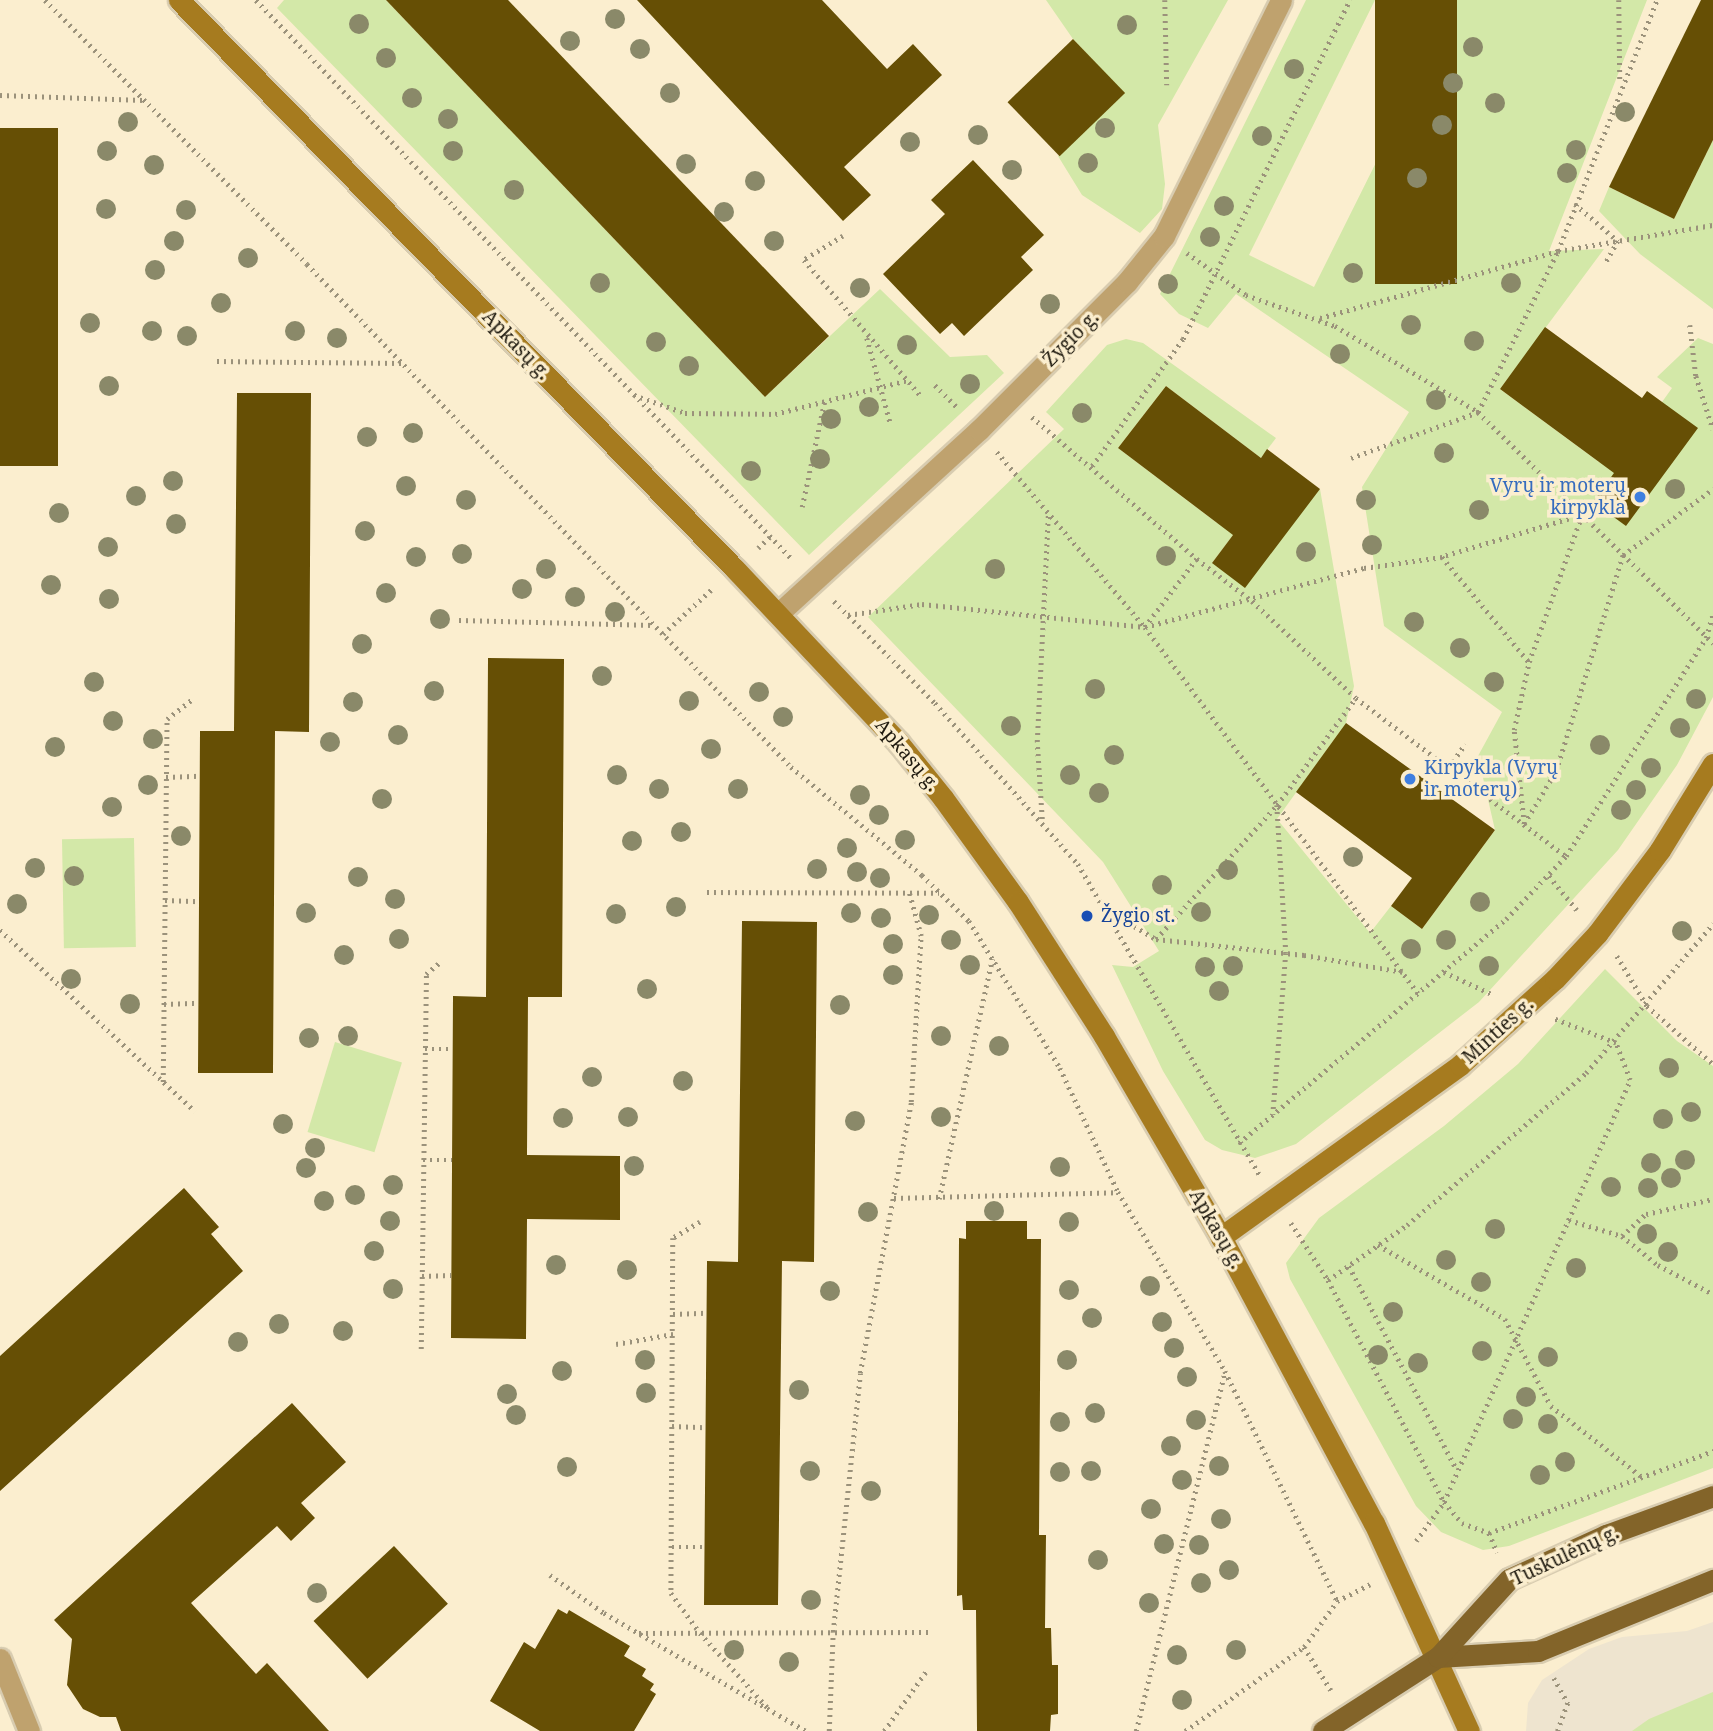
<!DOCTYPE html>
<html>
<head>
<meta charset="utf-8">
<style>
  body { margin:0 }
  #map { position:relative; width:1713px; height:1731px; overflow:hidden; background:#fbeecf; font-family:"Noto Serif",serif }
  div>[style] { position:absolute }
  .commercial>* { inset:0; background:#eee4cf }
  .green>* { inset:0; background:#d3e8a8; transform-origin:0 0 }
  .building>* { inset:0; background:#664f05; transform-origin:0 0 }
  .path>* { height:4.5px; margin-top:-2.25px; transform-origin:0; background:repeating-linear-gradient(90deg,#9b927b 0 2px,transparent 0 7px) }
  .roads { filter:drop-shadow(2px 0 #d8ccb0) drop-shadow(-2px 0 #d8ccb0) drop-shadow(0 2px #d8ccb0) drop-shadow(0 -2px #d8ccb0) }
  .minor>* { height:21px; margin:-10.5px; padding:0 10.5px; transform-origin:10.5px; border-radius:10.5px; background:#bfa26e }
  .secondary>* { height:21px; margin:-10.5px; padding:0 10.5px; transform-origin:10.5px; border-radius:10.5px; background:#a67b1f }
  .primary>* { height:21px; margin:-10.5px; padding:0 10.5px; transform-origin:10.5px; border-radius:10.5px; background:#836429 }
  .trees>* { width:20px; height:20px; margin:-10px; border-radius:50%; background:#8a8969 }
  .dots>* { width:19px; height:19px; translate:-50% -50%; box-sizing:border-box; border:4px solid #fbeecf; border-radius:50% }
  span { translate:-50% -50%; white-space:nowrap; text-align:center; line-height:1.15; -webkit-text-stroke:7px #fbeecf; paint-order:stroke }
  .street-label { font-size:19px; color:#1f1a0f }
  .shop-label { font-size:19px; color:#366cbe }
  .right { translate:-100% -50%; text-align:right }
  .left { translate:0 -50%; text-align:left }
  .transit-label { font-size:19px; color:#164399 }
</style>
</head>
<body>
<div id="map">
  <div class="commercial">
    <i style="clip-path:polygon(1713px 1622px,1713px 1731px,1526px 1731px,1528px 1703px,1542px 1680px,1589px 1649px,1622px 1637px,1687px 1631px)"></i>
  </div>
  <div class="green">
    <i style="clip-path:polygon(284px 0,386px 0,765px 397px,880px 289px,950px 357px,987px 355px,1004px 373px,809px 555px,277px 8px)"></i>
    <i style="clip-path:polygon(1046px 0,1228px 0,1158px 125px,1165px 184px,1162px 209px,1140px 233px,1082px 195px,1058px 156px,1124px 93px,1073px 39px)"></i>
    <i style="clip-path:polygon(1306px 0,1375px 0,1249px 255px,1314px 287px,1457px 0,1647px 0,1549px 251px,1604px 249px,1500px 389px,1599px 462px,1613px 444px,1626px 526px,1662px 402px,1672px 388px,1657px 377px,1698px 338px,1713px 344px,1713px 697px,1677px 765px,1618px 850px,1479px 1002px,1296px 1144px,1255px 1158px,1222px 1150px,1205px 1140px,1163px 1071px,1112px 965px,1133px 967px,1159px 951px,1103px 862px,868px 617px,1064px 429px,1046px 412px,1107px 345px,1126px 339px,1143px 343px,1276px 438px,1261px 458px,1166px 386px,1118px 448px,1217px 523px,1248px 515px,1212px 563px,1320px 489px,1354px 686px,1346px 723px,1277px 819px,1370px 933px,1391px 906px,1422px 929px,1495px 830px,1478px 756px,1502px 712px,1384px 626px,1362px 487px,1409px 412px,1236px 294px,1208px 328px,1179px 314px,1160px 294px)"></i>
    <i style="clip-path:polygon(1713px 140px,1713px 309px,1640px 254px,1599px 211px,1609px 187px,1674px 219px)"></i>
    <i style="left:134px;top:838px;width:109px;height:72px;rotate:89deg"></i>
    <i style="clip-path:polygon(1605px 969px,1677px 1041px,1713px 1066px,1713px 1468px,1509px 1546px,1483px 1550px,1441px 1532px,1416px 1506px,1290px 1279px,1286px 1263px,1319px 1218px,1444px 1126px,1518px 1064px)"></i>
    <i style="left:335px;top:1042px;width:70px;height:94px;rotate:17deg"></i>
    <i style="clip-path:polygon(1713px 1692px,1713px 1731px,1632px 1731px,1649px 1719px)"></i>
  </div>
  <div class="building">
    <i style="clip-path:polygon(386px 0,508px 0,829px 336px,765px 397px)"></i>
    <i style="clip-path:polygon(637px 0,822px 0,887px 69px,913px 44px,942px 75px,844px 167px,871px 195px,843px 221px)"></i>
    <i style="left:1375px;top:0;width:82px;height:284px"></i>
    <i style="clip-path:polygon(1701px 0,1713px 0,1713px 140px,1674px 219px,1609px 187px)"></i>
    <i style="left:1073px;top:39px;width:75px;height:91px;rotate:46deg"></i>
    <i style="left:0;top:128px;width:58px;height:338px"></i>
    <i style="clip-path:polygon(973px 160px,1044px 235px,1021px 257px,1033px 270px,964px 336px,952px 323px,940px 334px,883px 274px,945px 214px,931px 200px)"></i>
    <i style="clip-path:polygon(1545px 327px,1642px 398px,1647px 391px,1698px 428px,1626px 526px,1593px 502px,1614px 473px,1500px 389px)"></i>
    <i style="clip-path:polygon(1166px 386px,1261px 458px,1267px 449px,1320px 489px,1245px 588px,1212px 563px,1233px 535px,1118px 448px)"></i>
    <i style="clip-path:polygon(237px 393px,311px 393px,309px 732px,275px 731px,273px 1073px,198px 1073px,200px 731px,234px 731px)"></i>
    <i style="clip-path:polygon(488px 658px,564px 659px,562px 997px,528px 997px,527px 1155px,620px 1156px,620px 1220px,527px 1219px,526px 1339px,451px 1338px,453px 996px,486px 997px)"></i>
    <i style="clip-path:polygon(1346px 723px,1495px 830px,1422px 929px,1391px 906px,1412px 878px,1296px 792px)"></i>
    <i style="clip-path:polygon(742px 921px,817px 922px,814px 1262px,782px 1261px,778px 1605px,704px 1605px,707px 1261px,738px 1262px)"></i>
    <i style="clip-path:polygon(184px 1188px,219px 1227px,211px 1234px,243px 1271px,0 1491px,0 1356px)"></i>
    <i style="clip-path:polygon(966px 1221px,1027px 1221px,1027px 1239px,1041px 1239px,1039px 1535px,1046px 1535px,1045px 1628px,1051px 1628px,1052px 1665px,1058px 1665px,1058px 1714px,1051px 1715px,1050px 1731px,977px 1731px,976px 1610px,963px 1610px,962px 1595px,957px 1596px,959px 1238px,966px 1239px)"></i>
    <i style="clip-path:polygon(292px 1403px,346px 1462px,301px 1503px,315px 1518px,291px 1541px,277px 1526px,191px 1603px,256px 1674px,267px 1663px,329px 1731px,121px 1731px,116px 1717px,100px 1717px,83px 1709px,67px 1685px,72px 1639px,54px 1620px)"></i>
    <i style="left:394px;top:1546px;width:79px;height:110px;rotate:47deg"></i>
    <i style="clip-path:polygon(558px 1609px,567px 1614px,569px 1610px,630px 1646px,624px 1656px,646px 1669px,642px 1676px,654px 1684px,650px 1690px,656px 1694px,634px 1731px,540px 1731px,490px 1701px,524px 1642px,535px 1649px)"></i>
  </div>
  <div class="path">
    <i style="left:45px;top:0;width:372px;rotate:45.2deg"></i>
    <i style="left:307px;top:264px;width:698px;rotate:46.1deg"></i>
    <i style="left:791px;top:767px;width:170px;rotate:39.5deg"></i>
    <i style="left:922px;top:875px;width:66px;rotate:44.4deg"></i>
    <i style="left:969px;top:921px;width:173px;rotate:58.2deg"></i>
    <i style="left:1060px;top:1068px;width:137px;rotate:64.9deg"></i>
    <i style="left:1118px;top:1192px;width:209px;rotate:59.1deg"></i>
    <i style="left:1225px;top:1371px;width:256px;rotate:64deg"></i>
    <i style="left:256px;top:0;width:776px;rotate:46.2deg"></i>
    <i style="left:1165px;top:0;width:85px;rotate:88.7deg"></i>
    <i style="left:1619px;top:0;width:83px;rotate:89.3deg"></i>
    <i style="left:0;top:95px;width:143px;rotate:2deg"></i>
    <i style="left:1575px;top:204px;width:57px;rotate:40.7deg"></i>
    <i style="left:1618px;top:241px;width:26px;rotate:119deg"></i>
    <i style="left:843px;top:236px;width:46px;rotate:148.4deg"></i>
    <i style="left:804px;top:260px;width:181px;rotate:49.3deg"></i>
    <i style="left:1187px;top:253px;width:72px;rotate:35.4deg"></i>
    <i style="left:1246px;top:295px;width:94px;rotate:19.2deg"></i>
    <i style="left:1335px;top:326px;width:167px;rotate:31deg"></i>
    <i style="left:1478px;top:412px;width:330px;rotate:44.5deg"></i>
    <i style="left:1320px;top:318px;width:247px;rotate:-15.7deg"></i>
    <i style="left:1558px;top:251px;width:157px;rotate:-9.5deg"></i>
    <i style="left:1690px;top:325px;width:51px;rotate:83.3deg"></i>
    <i style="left:1696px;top:376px;width:56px;rotate:72.2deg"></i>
    <i style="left:867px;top:338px;width:90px;rotate:74.6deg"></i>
    <i style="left:217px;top:361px;width:185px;rotate:0.6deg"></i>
    <i style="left:935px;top:385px;width:34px;rotate:45deg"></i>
    <i style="left:634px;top:395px;width:54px;rotate:19.4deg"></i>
    <i style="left:685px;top:413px;width:90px;rotate:0.6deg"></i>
    <i style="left:775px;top:414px;width:137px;rotate:-14.3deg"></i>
    <i style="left:1032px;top:417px;width:218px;rotate:40.7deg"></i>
    <i style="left:1197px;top:559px;width:86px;rotate:127.4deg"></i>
    <i style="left:997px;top:452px;width:229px;rotate:49.8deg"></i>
    <i style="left:1145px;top:627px;width:457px;rotate:53.3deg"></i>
    <i style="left:1351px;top:458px;width:135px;rotate:-19.9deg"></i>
    <i style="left:1478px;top:412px;width:180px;rotate:-63.6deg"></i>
    <i style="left:1558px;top:251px;width:270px;rotate:-68.5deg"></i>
    <i style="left:1092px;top:466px;width:156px;rotate:-54.4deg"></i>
    <i style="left:1183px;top:339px;width:378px;rotate:-63.8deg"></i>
    <i style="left:802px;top:507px;width:110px;rotate:-78deg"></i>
    <i style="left:758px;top:548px;width:16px;rotate:-43deg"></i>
    <i style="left:1197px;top:559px;width:69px;rotate:37.4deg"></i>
    <i style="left:1252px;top:601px;width:142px;rotate:43deg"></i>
    <i style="left:1356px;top:698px;width:263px;rotate:37deg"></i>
    <i style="left:834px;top:601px;width:144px;rotate:45.3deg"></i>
    <i style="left:935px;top:703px;width:215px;rotate:48.4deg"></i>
    <i style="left:1078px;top:864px;width:360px;rotate:59.7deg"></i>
    <i style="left:848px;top:615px;width:75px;rotate:-8.5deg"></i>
    <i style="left:922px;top:604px;width:224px;rotate:5.9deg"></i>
    <i style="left:1145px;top:627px;width:227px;rotate:-15.1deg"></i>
    <i style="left:1364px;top:568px;width:79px;rotate:-8deg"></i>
    <i style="left:459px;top:620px;width:194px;rotate:1.5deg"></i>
    <i style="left:663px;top:634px;width:67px;rotate:-42.6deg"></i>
    <i style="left:1449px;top:767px;width:28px;rotate:-55deg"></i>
    <i style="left:166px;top:777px;width:34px;rotate:-2deg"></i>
    <i style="left:1277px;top:805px;width:133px;rotate:-53.6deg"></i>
    <i style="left:1042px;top:819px;width:77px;rotate:-93.7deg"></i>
    <i style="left:1037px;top:742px;width:228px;rotate:-87.2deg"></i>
    <i style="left:1524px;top:824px;width:95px;rotate:-96.1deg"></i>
    <i style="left:1514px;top:730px;width:70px;rotate:-77.6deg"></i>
    <i style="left:1529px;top:662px;width:156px;rotate:-70.2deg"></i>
    <i style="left:1582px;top:515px;width:146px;rotate:163.3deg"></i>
    <i style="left:1442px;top:557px;width:136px;rotate:50.4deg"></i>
    <i style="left:1524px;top:824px;width:62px;rotate:-58.9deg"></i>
    <i style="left:1556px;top:771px;width:226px;rotate:-72.8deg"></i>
    <i style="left:1623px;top:555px;width:112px;rotate:-36.3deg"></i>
    <i style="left:1549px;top:876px;width:44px;rotate:50.5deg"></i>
    <i style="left:707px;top:892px;width:232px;rotate:0.2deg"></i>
    <i style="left:165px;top:900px;width:34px;rotate:2deg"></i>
    <i style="left:1110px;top:912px;width:53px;rotate:30.4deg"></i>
    <i style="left:1156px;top:939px;width:149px;rotate:6.2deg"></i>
    <i style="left:1304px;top:955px;width:100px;rotate:9.7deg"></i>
    <i style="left:0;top:930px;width:266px;rotate:42.9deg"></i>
    <i style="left:1156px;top:939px;width:181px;rotate:-47.9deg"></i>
    <i style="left:1277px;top:805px;width:148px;rotate:86.5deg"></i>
    <i style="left:1286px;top:953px;width:162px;rotate:94.6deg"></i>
    <i style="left:1617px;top:956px;width:58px;rotate:59deg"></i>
    <i style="left:1647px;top:1006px;width:88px;rotate:41.3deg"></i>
    <i style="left:1444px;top:972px;width:55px;rotate:24.7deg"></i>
    <i style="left:164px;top:1004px;width:35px;rotate:-2deg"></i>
    <i style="left:425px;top:1049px;width:28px"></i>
    <i style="left:163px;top:1082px;width:363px;rotate:-89.4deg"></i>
    <i style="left:167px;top:719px;width:34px;rotate:-38deg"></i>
    <i style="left:1239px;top:1143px;width:349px;rotate:-40deg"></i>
    <i style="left:1506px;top:919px;width:87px;rotate:-46.4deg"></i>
    <i style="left:1566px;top:856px;width:259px;rotate:-57.3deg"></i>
    <i style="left:1706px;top:638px;width:25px;rotate:-74deg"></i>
    <i style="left:423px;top:1160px;width:29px"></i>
    <i style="left:894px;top:1198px;width:224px;rotate:-1.5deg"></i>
    <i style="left:939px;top:1199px;width:246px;rotate:-77.5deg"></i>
    <i style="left:1569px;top:1220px;width:55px;rotate:16.8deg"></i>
    <i style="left:1622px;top:1236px;width:33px;rotate:-43deg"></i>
    <i style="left:1646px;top:1214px;width:69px;rotate:-12.6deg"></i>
    <i style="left:700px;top:1222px;width:31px;rotate:149deg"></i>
    <i style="left:673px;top:1238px;width:355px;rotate:90.3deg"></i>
    <i style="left:671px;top:1593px;width:49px;rotate:54.1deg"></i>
    <i style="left:700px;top:1633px;width:103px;rotate:47.8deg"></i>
    <i style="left:1291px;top:1223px;width:68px;rotate:57deg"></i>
    <i style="left:1328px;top:1280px;width:250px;rotate:62.4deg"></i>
    <i style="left:1444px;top:1502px;width:28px;rotate:49deg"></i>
    <i style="left:1462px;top:1523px;width:29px;rotate:20deg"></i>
    <i style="left:1489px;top:1533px;width:239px;rotate:-20.1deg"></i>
    <i style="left:1622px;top:1236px;width:46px;rotate:38.9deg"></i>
    <i style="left:1658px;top:1265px;width:62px;rotate:27.8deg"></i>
    <i style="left:1378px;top:1245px;width:147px;rotate:30.2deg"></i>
    <i style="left:1505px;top:1319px;width:98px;rotate:62.1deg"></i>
    <i style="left:1551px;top:1406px;width:114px;rotate:37.9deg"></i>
    <i style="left:1349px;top:1266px;width:229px;rotate:62.1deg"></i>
    <i style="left:422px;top:1276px;width:29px;rotate:-2deg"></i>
    <i style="left:1328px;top:1280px;width:96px;rotate:-34.8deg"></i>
    <i style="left:1407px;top:1225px;width:235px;rotate:-40.3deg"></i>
    <i style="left:1586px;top:1073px;width:196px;rotate:-49.6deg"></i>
    <i style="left:673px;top:1314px;width:33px;rotate:-2deg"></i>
    <i style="left:616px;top:1344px;width:58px;rotate:-10deg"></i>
    <i style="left:421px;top:1349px;width:375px;rotate:-89.2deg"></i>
    <i style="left:426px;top:974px;width:17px;rotate:-40deg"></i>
    <i style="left:672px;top:1426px;width:33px;rotate:2deg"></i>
    <i style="left:1489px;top:1533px;width:21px;rotate:67deg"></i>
    <i style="left:1416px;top:1541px;width:48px;rotate:-54.3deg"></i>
    <i style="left:1444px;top:1502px;width:461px;rotate:-66.2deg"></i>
    <i style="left:1630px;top:1080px;width:40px;rotate:-111deg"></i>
    <i style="left:1616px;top:1043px;width:66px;rotate:-158.8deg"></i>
    <i style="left:672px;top:1547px;width:32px"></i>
    <i style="left:550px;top:1575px;width:66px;rotate:35.1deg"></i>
    <i style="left:604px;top:1613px;width:234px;rotate:30.3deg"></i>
    <i style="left:639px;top:1633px;width:289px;rotate:-0.2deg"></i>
    <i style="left:1304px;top:1647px;width:51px;rotate:57.9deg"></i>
    <i style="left:1554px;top:1678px;width:29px;rotate:61deg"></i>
    <i style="left:1568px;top:1703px;width:30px;rotate:110deg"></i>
    <i style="left:829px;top:1731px;width:99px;rotate:-87.7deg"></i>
    <i style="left:833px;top:1632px;width:260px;rotate:-84deg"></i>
    <i style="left:860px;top:1373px;width:276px;rotate:-79.3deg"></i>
    <i style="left:911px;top:1102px;width:166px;rotate:-86.6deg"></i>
    <i style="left:921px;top:936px;width:46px;rotate:-105.3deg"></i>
    <i style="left:884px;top:1731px;width:75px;rotate:-54.8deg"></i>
    <i style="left:1136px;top:1731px;width:370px;rotate:-76.1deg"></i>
    <i style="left:1185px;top:1731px;width:146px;rotate:-35.2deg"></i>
    <i style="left:1304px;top:1647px;width:57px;rotate:-54.3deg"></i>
    <i style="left:1337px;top:1601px;width:37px;rotate:-27deg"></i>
  </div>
  <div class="roads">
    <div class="minor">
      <i style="left:778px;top:614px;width:273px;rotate:-42.5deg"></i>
      <i style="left:979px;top:430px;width:209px;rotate:-45deg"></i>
      <i style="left:1127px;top:282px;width:59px;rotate:-51.2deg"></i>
      <i style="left:1164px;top:236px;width:263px;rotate:-63.6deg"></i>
      <i style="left:0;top:1659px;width:78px;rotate:68.1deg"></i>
    </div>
    <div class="secondary">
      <i style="left:179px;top:0;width:796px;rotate:45.66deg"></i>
      <i style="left:735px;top:569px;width:238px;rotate:46.7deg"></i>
      <i style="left:898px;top:742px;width:72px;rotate:51.2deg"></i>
      <i style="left:943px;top:798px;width:128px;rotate:54.2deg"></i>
      <i style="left:1018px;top:902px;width:159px;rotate:57.3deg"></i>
      <i style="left:1104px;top:1036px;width:233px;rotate:59.8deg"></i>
      <i style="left:1221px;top:1237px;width:324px;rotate:61.9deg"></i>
      <i style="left:1374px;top:1523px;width:229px;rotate:65.5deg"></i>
      <i style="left:1221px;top:1237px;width:294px;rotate:-35.7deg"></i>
      <i style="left:1460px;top:1065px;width:128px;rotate:-42.2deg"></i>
      <i style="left:1555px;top:979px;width:62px;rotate:-47deg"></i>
      <i style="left:1597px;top:934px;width:105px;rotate:-53.1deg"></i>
      <i style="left:1660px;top:850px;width:101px;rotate:-58.4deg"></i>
    </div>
    <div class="primary">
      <i style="left:1438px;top:1657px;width:100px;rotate:-3.4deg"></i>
      <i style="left:1538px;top:1651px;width:189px;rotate:-22.1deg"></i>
      <i style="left:1323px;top:1731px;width:137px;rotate:-32.8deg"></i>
      <i style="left:1438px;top:1657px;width:105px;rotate:-47.7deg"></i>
      <i style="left:1509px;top:1579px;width:107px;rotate:-24.4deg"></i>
      <i style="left:1606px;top:1535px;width:114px;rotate:-20deg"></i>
    </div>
  </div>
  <div class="trees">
    <i style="left:615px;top:19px"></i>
    <i style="left:359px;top:24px"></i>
    <i style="left:1127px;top:25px"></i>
    <i style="left:570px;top:41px"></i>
    <i style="left:1473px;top:47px"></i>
    <i style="left:640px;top:49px"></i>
    <i style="left:386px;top:58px"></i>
    <i style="left:1294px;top:69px"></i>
    <i style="left:1453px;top:83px"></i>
    <i style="left:670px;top:93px"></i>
    <i style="left:412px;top:98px"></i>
    <i style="left:1495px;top:103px"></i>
    <i style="left:1625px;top:112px"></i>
    <i style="left:448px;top:119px"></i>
    <i style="left:128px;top:122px"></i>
    <i style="left:1442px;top:125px"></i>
    <i style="left:1105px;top:128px"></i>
    <i style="left:978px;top:135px"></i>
    <i style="left:1262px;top:136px"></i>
    <i style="left:910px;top:142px"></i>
    <i style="left:1576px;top:150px"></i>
    <i style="left:107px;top:151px"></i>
    <i style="left:453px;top:151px"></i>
    <i style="left:1088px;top:163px"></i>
    <i style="left:686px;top:164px"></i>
    <i style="left:154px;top:165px"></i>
    <i style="left:1012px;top:170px"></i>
    <i style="left:1567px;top:173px"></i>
    <i style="left:1417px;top:178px"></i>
    <i style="left:755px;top:181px"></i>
    <i style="left:514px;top:190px"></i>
    <i style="left:1224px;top:206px"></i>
    <i style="left:106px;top:209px"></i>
    <i style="left:186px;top:210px"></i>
    <i style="left:724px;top:212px"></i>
    <i style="left:1210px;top:237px"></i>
    <i style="left:174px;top:241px"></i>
    <i style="left:774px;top:241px"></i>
    <i style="left:248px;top:258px"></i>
    <i style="left:155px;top:270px"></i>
    <i style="left:1353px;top:273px"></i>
    <i style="left:600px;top:283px"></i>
    <i style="left:1511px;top:283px"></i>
    <i style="left:1168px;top:284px"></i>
    <i style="left:860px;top:288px"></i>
    <i style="left:221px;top:303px"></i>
    <i style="left:1050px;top:304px"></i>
    <i style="left:90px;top:323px"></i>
    <i style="left:1411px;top:325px"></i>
    <i style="left:152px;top:331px"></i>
    <i style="left:295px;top:331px"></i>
    <i style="left:187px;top:336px"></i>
    <i style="left:337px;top:338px"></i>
    <i style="left:1474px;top:341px"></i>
    <i style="left:656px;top:342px"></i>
    <i style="left:907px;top:345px"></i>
    <i style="left:1340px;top:354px"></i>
    <i style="left:689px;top:366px"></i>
    <i style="left:970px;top:384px"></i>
    <i style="left:109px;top:386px"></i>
    <i style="left:1436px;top:400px"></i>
    <i style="left:869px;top:407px"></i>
    <i style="left:1082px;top:413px"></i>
    <i style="left:831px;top:419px"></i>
    <i style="left:413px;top:433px"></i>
    <i style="left:367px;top:437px"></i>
    <i style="left:1444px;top:453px"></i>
    <i style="left:820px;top:459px"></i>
    <i style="left:751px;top:471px"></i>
    <i style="left:173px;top:481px"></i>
    <i style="left:406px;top:486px"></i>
    <i style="left:1675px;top:489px"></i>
    <i style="left:136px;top:496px"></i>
    <i style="left:466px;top:500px"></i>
    <i style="left:1366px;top:500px"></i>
    <i style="left:1479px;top:510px"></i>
    <i style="left:59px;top:513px"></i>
    <i style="left:176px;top:524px"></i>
    <i style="left:365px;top:531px"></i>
    <i style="left:1372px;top:545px"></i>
    <i style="left:108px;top:547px"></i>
    <i style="left:1306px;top:552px"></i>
    <i style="left:462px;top:554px"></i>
    <i style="left:1166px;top:556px"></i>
    <i style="left:416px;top:557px"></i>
    <i style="left:546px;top:569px"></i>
    <i style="left:995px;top:569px"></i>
    <i style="left:51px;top:585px"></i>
    <i style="left:522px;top:589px"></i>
    <i style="left:386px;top:593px"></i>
    <i style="left:575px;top:597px"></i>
    <i style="left:109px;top:599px"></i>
    <i style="left:615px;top:612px"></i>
    <i style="left:440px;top:619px"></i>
    <i style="left:1414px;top:622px"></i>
    <i style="left:362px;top:644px"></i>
    <i style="left:1460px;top:648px"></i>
    <i style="left:602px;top:676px"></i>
    <i style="left:94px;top:682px"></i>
    <i style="left:1494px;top:682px"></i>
    <i style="left:1095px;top:689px"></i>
    <i style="left:434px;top:691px"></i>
    <i style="left:759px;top:692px"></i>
    <i style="left:1696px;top:699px"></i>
    <i style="left:689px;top:701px"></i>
    <i style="left:353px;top:702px"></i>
    <i style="left:783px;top:717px"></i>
    <i style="left:113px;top:721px"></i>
    <i style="left:1011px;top:726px"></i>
    <i style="left:1680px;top:728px"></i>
    <i style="left:398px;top:735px"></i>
    <i style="left:153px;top:739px"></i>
    <i style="left:330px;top:742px"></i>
    <i style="left:1600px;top:745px"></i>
    <i style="left:55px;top:747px"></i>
    <i style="left:711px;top:749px"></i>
    <i style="left:1114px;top:755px"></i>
    <i style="left:1651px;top:768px"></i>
    <i style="left:617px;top:775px"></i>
    <i style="left:1070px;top:775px"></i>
    <i style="left:148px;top:785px"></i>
    <i style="left:659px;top:789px"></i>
    <i style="left:738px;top:789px"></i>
    <i style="left:1636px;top:790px"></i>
    <i style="left:1099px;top:793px"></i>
    <i style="left:860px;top:795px"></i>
    <i style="left:382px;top:799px"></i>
    <i style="left:112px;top:807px"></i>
    <i style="left:1621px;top:810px"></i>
    <i style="left:879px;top:815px"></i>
    <i style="left:681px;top:832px"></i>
    <i style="left:181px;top:836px"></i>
    <i style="left:905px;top:840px"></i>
    <i style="left:632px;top:841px"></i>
    <i style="left:847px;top:848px"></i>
    <i style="left:1353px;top:857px"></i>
    <i style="left:35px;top:868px"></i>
    <i style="left:817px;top:869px"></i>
    <i style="left:1228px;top:870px"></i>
    <i style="left:857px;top:872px"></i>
    <i style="left:74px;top:876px"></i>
    <i style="left:358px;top:877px"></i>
    <i style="left:880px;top:878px"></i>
    <i style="left:1162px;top:885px"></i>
    <i style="left:395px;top:899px"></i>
    <i style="left:1480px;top:902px"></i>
    <i style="left:17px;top:904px"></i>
    <i style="left:676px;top:907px"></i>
    <i style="left:1201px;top:912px"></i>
    <i style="left:306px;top:913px"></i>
    <i style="left:851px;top:913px"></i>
    <i style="left:616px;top:914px"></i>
    <i style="left:929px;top:915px"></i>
    <i style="left:881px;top:918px"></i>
    <i style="left:1682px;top:931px"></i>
    <i style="left:399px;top:939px"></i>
    <i style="left:951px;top:940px"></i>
    <i style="left:1446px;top:940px"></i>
    <i style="left:893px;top:944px"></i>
    <i style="left:1411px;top:949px"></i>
    <i style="left:344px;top:955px"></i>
    <i style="left:970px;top:965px"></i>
    <i style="left:1233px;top:966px"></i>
    <i style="left:1489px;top:966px"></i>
    <i style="left:1205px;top:967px"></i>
    <i style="left:893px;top:975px"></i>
    <i style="left:71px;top:979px"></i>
    <i style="left:647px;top:989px"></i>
    <i style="left:1219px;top:991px"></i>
    <i style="left:130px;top:1004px"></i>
    <i style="left:840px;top:1005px"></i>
    <i style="left:348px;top:1036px"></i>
    <i style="left:941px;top:1036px"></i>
    <i style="left:309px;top:1038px"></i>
    <i style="left:999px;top:1046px"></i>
    <i style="left:1669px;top:1068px"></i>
    <i style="left:592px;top:1077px"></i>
    <i style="left:683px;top:1081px"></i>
    <i style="left:1691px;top:1112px"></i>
    <i style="left:628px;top:1117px"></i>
    <i style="left:941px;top:1117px"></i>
    <i style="left:563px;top:1118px"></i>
    <i style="left:1663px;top:1119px"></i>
    <i style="left:855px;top:1121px"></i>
    <i style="left:283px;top:1124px"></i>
    <i style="left:315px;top:1148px"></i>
    <i style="left:1685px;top:1160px"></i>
    <i style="left:1651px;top:1163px"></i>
    <i style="left:634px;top:1166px"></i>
    <i style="left:1060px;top:1167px"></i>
    <i style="left:306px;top:1168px"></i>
    <i style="left:1671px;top:1178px"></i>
    <i style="left:393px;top:1185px"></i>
    <i style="left:1611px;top:1187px"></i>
    <i style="left:1648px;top:1188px"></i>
    <i style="left:355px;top:1195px"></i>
    <i style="left:324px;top:1201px"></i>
    <i style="left:994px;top:1211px"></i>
    <i style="left:868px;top:1212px"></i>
    <i style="left:390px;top:1221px"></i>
    <i style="left:1069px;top:1222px"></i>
    <i style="left:1495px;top:1229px"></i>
    <i style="left:1647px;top:1234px"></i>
    <i style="left:374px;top:1251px"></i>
    <i style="left:1668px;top:1252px"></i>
    <i style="left:1446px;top:1260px"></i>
    <i style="left:556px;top:1265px"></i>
    <i style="left:1576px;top:1268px"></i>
    <i style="left:627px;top:1270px"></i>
    <i style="left:1481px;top:1282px"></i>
    <i style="left:1150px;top:1286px"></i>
    <i style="left:393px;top:1289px"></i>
    <i style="left:1069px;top:1290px"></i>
    <i style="left:830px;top:1291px"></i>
    <i style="left:1393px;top:1312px"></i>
    <i style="left:1092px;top:1318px"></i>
    <i style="left:1162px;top:1322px"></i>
    <i style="left:279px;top:1324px"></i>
    <i style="left:343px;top:1331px"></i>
    <i style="left:238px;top:1342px"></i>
    <i style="left:1174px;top:1348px"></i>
    <i style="left:1482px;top:1351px"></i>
    <i style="left:1378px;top:1355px"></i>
    <i style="left:1548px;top:1357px"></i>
    <i style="left:645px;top:1360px"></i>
    <i style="left:1067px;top:1360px"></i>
    <i style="left:1418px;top:1363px"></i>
    <i style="left:562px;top:1371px"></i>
    <i style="left:1187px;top:1377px"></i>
    <i style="left:799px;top:1390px"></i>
    <i style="left:646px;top:1393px"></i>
    <i style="left:507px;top:1394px"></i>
    <i style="left:1526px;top:1397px"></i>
    <i style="left:1095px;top:1413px"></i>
    <i style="left:516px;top:1415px"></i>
    <i style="left:1513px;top:1419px"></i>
    <i style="left:1196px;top:1420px"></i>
    <i style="left:1060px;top:1422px"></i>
    <i style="left:1548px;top:1424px"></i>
    <i style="left:1171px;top:1446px"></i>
    <i style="left:1565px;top:1462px"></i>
    <i style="left:1219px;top:1466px"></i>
    <i style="left:567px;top:1467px"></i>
    <i style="left:810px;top:1471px"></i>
    <i style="left:1091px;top:1471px"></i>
    <i style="left:1060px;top:1472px"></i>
    <i style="left:1540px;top:1475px"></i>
    <i style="left:1182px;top:1480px"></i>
    <i style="left:871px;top:1491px"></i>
    <i style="left:1151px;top:1509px"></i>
    <i style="left:1221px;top:1519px"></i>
    <i style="left:1164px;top:1544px"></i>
    <i style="left:1199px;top:1545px"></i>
    <i style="left:1098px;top:1560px"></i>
    <i style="left:1229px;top:1570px"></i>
    <i style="left:1201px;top:1583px"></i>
    <i style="left:317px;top:1593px"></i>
    <i style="left:811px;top:1600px"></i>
    <i style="left:1149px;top:1603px"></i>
    <i style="left:734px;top:1650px"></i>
    <i style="left:1236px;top:1650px"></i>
    <i style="left:1177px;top:1655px"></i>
    <i style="left:789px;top:1662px"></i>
    <i style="left:1182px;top:1700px"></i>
  </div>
  <div class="dots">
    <i style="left:1640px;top:497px;background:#3f7fe0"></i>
    <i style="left:1410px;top:779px;background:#3f7fe0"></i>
    <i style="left:1087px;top:916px;background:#1a4fb4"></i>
  </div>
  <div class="street-label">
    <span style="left:1071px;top:339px;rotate:-45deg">Žygio g.</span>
    <span style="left:516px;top:345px;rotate:46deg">Apkasų g.</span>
    <span style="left:907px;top:755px;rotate:50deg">Apkasų g.</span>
    <span style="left:1498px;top:1031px;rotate:-42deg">Minties g.</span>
    <span style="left:1216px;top:1229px;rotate:60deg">Apkasų g.</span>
    <span style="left:1565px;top:1556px;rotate:-25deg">Tuskulėnų g.</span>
  </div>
  <div class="shop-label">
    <span class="right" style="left:1626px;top:497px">Vyrų ir moterų<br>kirpykla</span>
    <span class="left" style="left:1424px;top:779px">Kirpykla (Vyrų<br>ir moterų)</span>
  </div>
  <div class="transit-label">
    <span class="left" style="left:1101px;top:916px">Žygio st.</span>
  </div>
</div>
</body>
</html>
